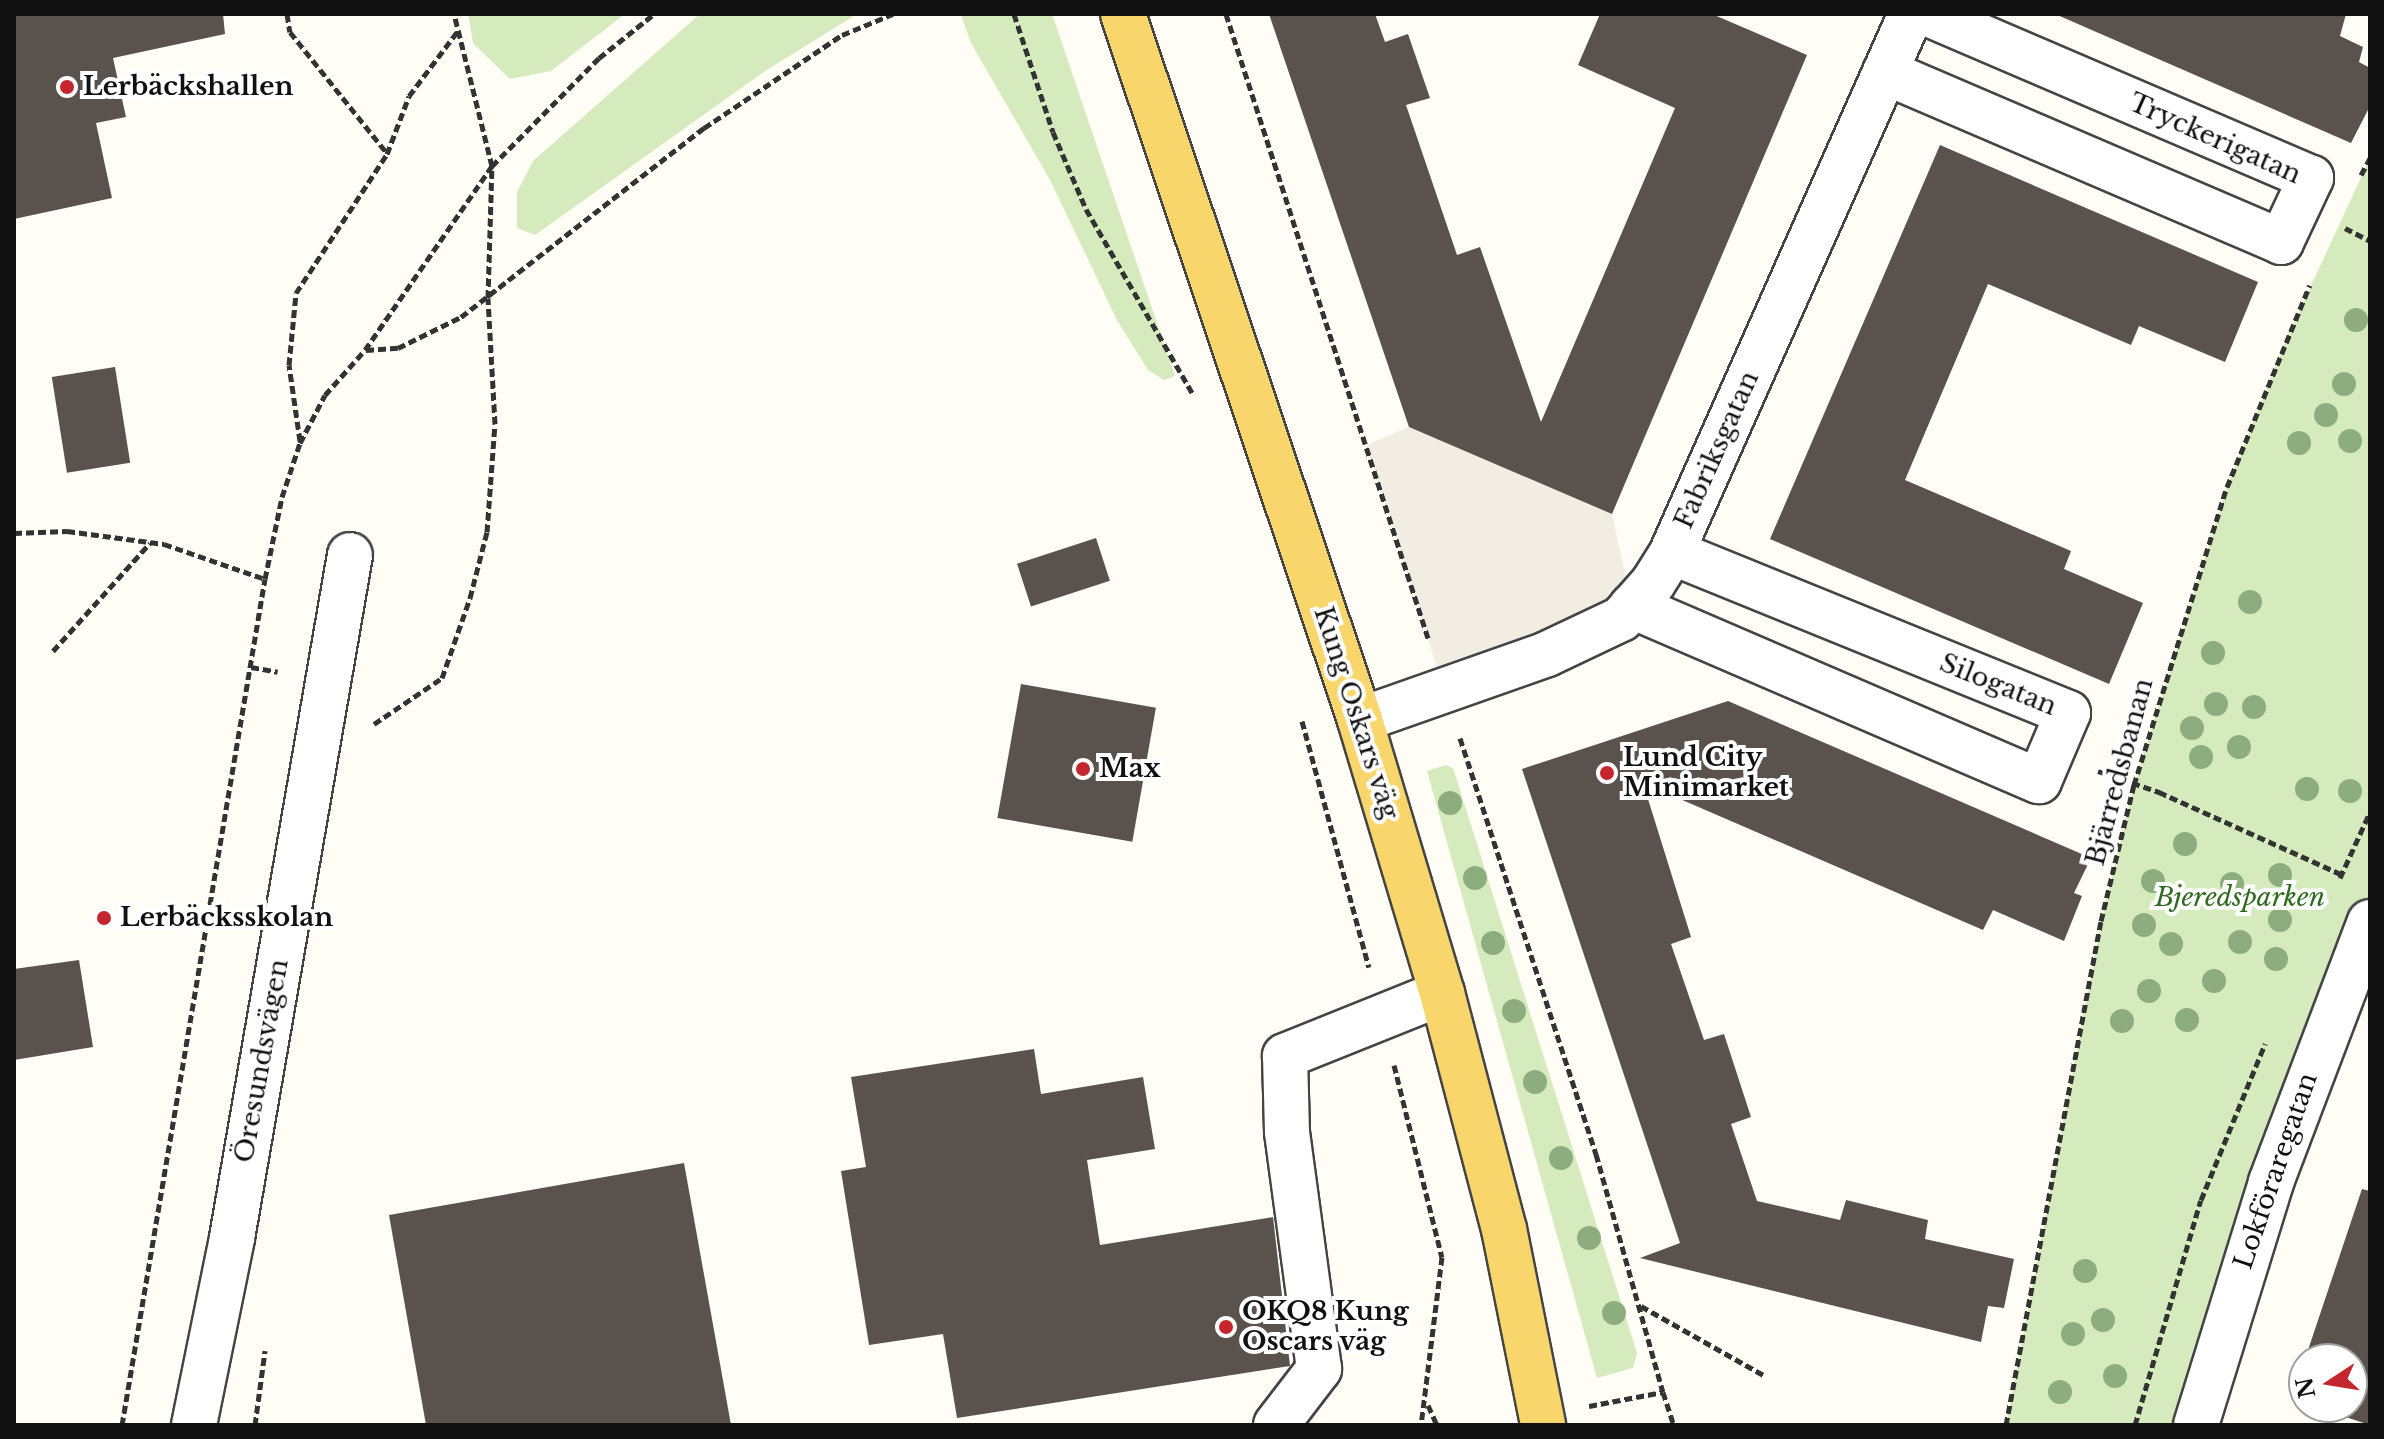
<!DOCTYPE html>
<html>
<head>
<meta charset="utf-8">
<style>
  body { margin:0 }
  #map { position:relative; width:2384px; height:1439px; overflow:hidden; background:#fffdf5; font-family:"Libre Baskerville",serif }
  div>[style] { position:absolute }
  .green>* { inset:0; background:#d5ebbd }
  .plaza>* { inset:0; background:#f1ede2 }
  .building>* { inset:0; background:#5a524d; transform-origin:0 0 }
  .path>* { height:5px; margin-top:-2.5px; transform-origin:0; background:repeating-linear-gradient(90deg,#333 0 8px,transparent 0 12px) }
  .roads { filter:drop-shadow(2px 0 #444) drop-shadow(-2px 0 #444) drop-shadow(0 2px #444) drop-shadow(0 -2px #444) }
  .minor>* { height:44px; margin:-22px; padding:0 22px; transform-origin:22px; border-radius:22px; background:#fff }
  .major>* { height:44px; margin:-22px; padding:0 22px; transform-origin:22px; border-radius:22px; background:#f9d66b }
  .trees>* { width:24px; height:24px; margin:-12px; border-radius:50%; background:#8dad7f }
  .dots>* { width:22px; height:22px; translate:-50% -50%; box-sizing:border-box; border:4px solid #fff; border-radius:50% }
  span { translate:-50% -50%; white-space:nowrap; text-align:center; line-height:1.15; -webkit-text-stroke:8px #fff; paint-order:stroke }
  .poi-label { font-size:26px; color:#111; font-weight:700 }
  .left { translate:0 -50%; text-align:left }
  .street-label { font-size:26px; color:#111 }
  .park-label { font-size:26px; color:#2f6b1f; font-style:italic }
  .frame { position:absolute; inset:0; border:16px solid #111; pointer-events:none }
  .north { position:absolute; left:2288px; top:1343px; width:80px; height:80px; box-sizing:border-box; background:#fff; border:2px solid #a0a0a0; border-radius:50%; rotate:258deg; font-size:22px; font-weight:700; line-height:32px; text-align:center; color:#111 }
  .north::after { content:''; display:block; margin:auto; width:28px; height:36px; background:#c4262e; clip-path:polygon(50% 0,100% 100%,50% 72%,0 100%) }
</style>
</head>
<body>
<div id="map">
  <div class="green">
    <i style="clip-path:polygon(468px 14px,625px 14px,551px 71px,510px 79px,473px 43px)"></i>
    <i style="clip-path:polygon(700px 14px,857px 14px,765px 71px,535px 235px,517px 228px,517px 192px,533px 161px)"></i>
    <i style="clip-path:polygon(1052px 14px,1175px 376px,1164px 380px,1148px 370px,1117px 320px,1050px 180px,971px 43px,961px 15px)"></i>
    <i style="clip-path:polygon(2370px 158px,2370px 922px,2196px 1425px,2006px 1425px,2101px 921px,2134px 785px,2227px 487px,2285px 342px)"></i>
    <i style="clip-path:polygon(1446px 765px,1453px 768px,1637px 1353px,1633px 1368px,1597px 1378px,1427px 771px)"></i>
  </div>
  <div class="plaza">
    <i style="clip-path:polygon(1409px 427px,1612px 514px,1632px 606px,1445px 692px,1366px 445px)"></i>
  </div>
  <div class="building">
    <i style="clip-path:polygon(14px 14px,223px 14px,225px 34px,113px 58px,126px 117px,96px 123px,112px 198px,14px 219px)"></i>
    <i style="clip-path:polygon(1269px 14px,1375px 14px,1385px 42px,1408px 34px,1430px 98px,1406px 105px,1457px 255px,1480px 247px,1541px 422px,1675px 108px,1578px 65px,1600px 14px,1712px 14px,1807px 55px,1612px 514px,1409px 427px)"></i>
    <i style="clip-path:polygon(2055px 14px,2346px 14px,2340px 36px,2363px 47px,2359px 62px,2370px 68px,2370px 106px,2351px 143px)"></i>
    <i style="clip-path:polygon(1940px 145px,2258px 282px,2225px 362px,2139px 326px,2131px 345px,1988px 284px,1905px 480px,2071px 551px,2064px 569px,2143px 603px,2109px 684px,1770px 539px)"></i>
    <i style="left:115px;top:367px;width:97px;height:64px;rotate:81deg"></i>
    <i style="left:1096px;top:538px;width:45px;height:83px;rotate:72deg"></i>
    <i style="left:1021px;top:684px;width:137px;height:136px;rotate:10deg"></i>
    <i style="clip-path:polygon(1728px 701px,2091px 858px,2074px 893px,2082px 896px,2064px 941px,1993px 910px,1983px 930px,1643px 783px,1691px 937px,1671px 944px,1704px 1040px,1724px 1034px,1751px 1117px,1731px 1124px,1757px 1201px,1840px 1220px,1846px 1200px,1928px 1220px,1925px 1239px,2014px 1259px,2004px 1308px,1988px 1306px,1981px 1342px,1640px 1258px,1680px 1243px,1522px 769px)"></i>
    <i style="clip-path:polygon(79px 960px,93px 1047px,14px 1060px,14px 969px)"></i>
    <i style="clip-path:polygon(1034px 1049px,1041px 1094px,1143px 1077px,1155px 1149px,1087px 1160px,1100px 1245px,1273px 1217px,1290px 1366px,957px 1418px,943px 1334px,869px 1345px,841px 1171px,866px 1167px,851px 1077px)"></i>
    <i style="clip-path:polygon(684px 1163px,731px 1425px,426px 1425px,389px 1215px)"></i>
    <i style="clip-path:polygon(2362px 1189px,2370px 1191px,2370px 1425px,2315px 1407px,2352px 1407px,2352px 1359px,2305px 1359px)"></i>
  </div>
  <div class="path">
    <i style="left:287px;top:14px;width:18px;rotate:81deg"></i>
    <i style="left:290px;top:32px;width:155px;rotate:51.3deg"></i>
    <i style="left:1014px;top:14px;width:124px;rotate:71.7deg"></i>
    <i style="left:1053px;top:132px;width:84px;rotate:66.8deg"></i>
    <i style="left:1086px;top:209px;width:214px;rotate:60deg"></i>
    <i style="left:1226px;top:14px;width:659px;rotate:72.06deg"></i>
    <i style="left:2361px;top:175px;width:19px;rotate:-62deg"></i>
    <i style="left:2345px;top:228px;width:28px;rotate:27deg"></i>
    <i style="left:366px;top:350px;width:32px;rotate:-4deg"></i>
    <i style="left:398px;top:348px;width:70px;rotate:-26.2deg"></i>
    <i style="left:461px;top:317px;width:308px;rotate:-37.9deg"></i>
    <i style="left:704px;top:128px;width:166px;rotate:-34deg"></i>
    <i style="left:842px;top:35px;width:55px;rotate:-22.4deg"></i>
    <i style="left:300px;top:441px;width:77px;rotate:-98.2deg"></i>
    <i style="left:289px;top:365px;width:72px;rotate:-84.4deg"></i>
    <i style="left:296px;top:293px;width:166px;rotate:-56.8deg"></i>
    <i style="left:387px;top:154px;width:62px;rotate:-69.2deg"></i>
    <i style="left:409px;top:96px;width:80px;rotate:-53.1deg"></i>
    <i style="left:14px;top:533px;width:53px;rotate:-2.2deg"></i>
    <i style="left:67px;top:531px;width:98px;rotate:7.6deg"></i>
    <i style="left:164px;top:544px;width:107px;rotate:19.1deg"></i>
    <i style="left:53px;top:651px;width:145px;rotate:-48.1deg"></i>
    <i style="left:251px;top:667px;width:27px;rotate:10deg"></i>
    <i style="left:1302px;top:721px;width:255px;rotate:74.8deg"></i>
    <i style="left:374px;top:724px;width:82px;rotate:-34.1deg"></i>
    <i style="left:442px;top:678px;width:85px;rotate:-70.7deg"></i>
    <i style="left:470px;top:598px;width:68px;rotate:-75.6deg"></i>
    <i style="left:487px;top:532px;width:108px;rotate:-85.8deg"></i>
    <i style="left:495px;top:424px;width:126px;rotate:-93.2deg"></i>
    <i style="left:488px;top:298px;width:132px;rotate:-88.3deg"></i>
    <i style="left:492px;top:166px;width:157px;rotate:-104deg"></i>
    <i style="left:1460px;top:738px;width:438px;rotate:71.9deg"></i>
    <i style="left:1596px;top:1154px;width:247px;rotate:74.3deg"></i>
    <i style="left:2098px;top:771px;width:65px;rotate:19deg"></i>
    <i style="left:2159px;top:792px;width:202px;rotate:24.3deg"></i>
    <i style="left:2340px;top:878px;width:72px;rotate:-65.6deg"></i>
    <i style="left:1394px;top:1065px;width:198px;rotate:76deg"></i>
    <i style="left:1442px;top:1257px;width:169px;rotate:97.1deg"></i>
    <i style="left:1641px;top:1306px;width:142px;rotate:29.4deg"></i>
    <i style="left:1428px;top:1405px;width:22px;rotate:66deg"></i>
    <i style="left:1589px;top:1406px;width:75px;rotate:-10.7deg"></i>
    <i style="left:1663px;top:1392px;width:35px;rotate:72deg"></i>
    <i style="left:122px;top:1425px;width:858px;rotate:-80.41deg"></i>
    <i style="left:265px;top:579px;width:84px;rotate:-78.3deg"></i>
    <i style="left:282px;top:497px;width:57px;rotate:-71.6deg"></i>
    <i style="left:300px;top:443px;width:54px;rotate:-62.5deg"></i>
    <i style="left:325px;top:395px;width:60px;rotate:-48.4deg"></i>
    <i style="left:365px;top:350px;width:224px;rotate:-55.4deg"></i>
    <i style="left:492px;top:166px;width:152px;rotate:-45.3deg"></i>
    <i style="left:599px;top:58px;width:70px;rotate:-38.7deg"></i>
    <i style="left:255px;top:1425px;width:75px;rotate:-82.3deg"></i>
    <i style="left:2006px;top:1425px;width:513px;rotate:-79.33deg"></i>
    <i style="left:2101px;top:921px;width:140px;rotate:-76.4deg"></i>
    <i style="left:2134px;top:785px;width:312px;rotate:-72.7deg"></i>
    <i style="left:2227px;top:487px;width:218px;rotate:-67.7deg"></i>
    <i style="left:2135px;top:1425px;width:234px;rotate:-73.7deg"></i>
    <i style="left:2201px;top:1200px;width:169px;rotate:-67.7deg"></i>
  </div>
  <div class="roads">
    <div class="minor">
      <i style="left:1885px;top:72px;width:431px;rotate:23.2deg"></i>
      <i style="left:2281px;top:242px;width:71px;rotate:-64.9deg"></i>
      <i style="left:2311px;top:178px;width:417px;rotate:-156.8deg"></i>
      <i style="left:1632px;top:606px;width:443px;rotate:23.3deg"></i>
      <i style="left:2039px;top:781px;width:74px;rotate:-66.9deg"></i>
      <i style="left:2068px;top:713px;width:427px;rotate:-157.9deg"></i>
      <i style="left:1360px;top:720px;width:198px;rotate:-19.4deg"></i>
      <i style="left:1547px;top:654px;width:82px;rotate:-25.3deg"></i>
      <i style="left:1621px;top:619px;width:48px;rotate:-48.4deg"></i>
      <i style="left:1653px;top:583px;width:36px;rotate:-58deg"></i>
      <i style="left:1672px;top:552px;width:589px;rotate:-66.05deg"></i>
      <i style="left:194px;top:1425px;width:191px;rotate:-78.5deg"></i>
      <i style="left:232px;top:1238px;width:693px;rotate:-80.2deg"></i>
      <i style="left:1276px;top:1425px;width:71px;rotate:-52.5deg"></i>
      <i style="left:1319px;top:1369px;width:239px;rotate:-97.7deg"></i>
      <i style="left:1287px;top:1132px;width:76px;rotate:-91.5deg"></i>
      <i style="left:1285px;top:1056px;width:169px;rotate:-21.9deg"></i>
      <i style="left:2196px;top:1425px;width:254px;rotate:-72.8deg"></i>
      <i style="left:2271px;top:1182px;width:278px;rotate:-69.2deg"></i>
    </div>
    <div class="major">
      <i style="left:1123px;top:14px;width:745px;rotate:71.44deg"></i>
      <i style="left:1360px;top:720px;width:285px;rotate:73.3deg"></i>
      <i style="left:1442px;top:993px;width:244px;rotate:75.3deg"></i>
      <i style="left:1504px;top:1229px;width:200px;rotate:78.7deg"></i>
    </div>
  </div>
  <div class="trees">
    <i style="left:2356px;top:320px"></i>
    <i style="left:2344px;top:384px"></i>
    <i style="left:2326px;top:415px"></i>
    <i style="left:2350px;top:441px"></i>
    <i style="left:2299px;top:443px"></i>
    <i style="left:2250px;top:602px"></i>
    <i style="left:2213px;top:653px"></i>
    <i style="left:2216px;top:704px"></i>
    <i style="left:2254px;top:707px"></i>
    <i style="left:2192px;top:728px"></i>
    <i style="left:2239px;top:747px"></i>
    <i style="left:2201px;top:757px"></i>
    <i style="left:2307px;top:789px"></i>
    <i style="left:2350px;top:791px"></i>
    <i style="left:1450px;top:803px"></i>
    <i style="left:2185px;top:844px"></i>
    <i style="left:2280px;top:875px"></i>
    <i style="left:1475px;top:878px"></i>
    <i style="left:2153px;top:881px"></i>
    <i style="left:2232px;top:884px"></i>
    <i style="left:2280px;top:920px"></i>
    <i style="left:2144px;top:925px"></i>
    <i style="left:2240px;top:942px"></i>
    <i style="left:1493px;top:943px"></i>
    <i style="left:2171px;top:944px"></i>
    <i style="left:2276px;top:959px"></i>
    <i style="left:2214px;top:981px"></i>
    <i style="left:2149px;top:991px"></i>
    <i style="left:1514px;top:1011px"></i>
    <i style="left:2187px;top:1020px"></i>
    <i style="left:2122px;top:1021px"></i>
    <i style="left:1535px;top:1082px"></i>
    <i style="left:1561px;top:1158px"></i>
    <i style="left:1589px;top:1238px"></i>
    <i style="left:2085px;top:1271px"></i>
    <i style="left:1614px;top:1313px"></i>
    <i style="left:2103px;top:1320px"></i>
    <i style="left:2073px;top:1334px"></i>
    <i style="left:2115px;top:1376px"></i>
    <i style="left:2060px;top:1392px"></i>
  </div>
  <div class="dots">
    <i style="left:67px;top:87px;background:#c4262e"></i>
    <i style="left:1083px;top:769px;background:#c4262e"></i>
    <i style="left:1607px;top:773px;background:#c4262e"></i>
    <i style="left:104px;top:918px;background:#c4262e"></i>
    <i style="left:1226px;top:1327px;background:#c4262e"></i>
  </div>
  <div class="poi-label">
    <span class="left" style="left:83px;top:87px">Lerbäckshallen</span>
    <span class="left" style="left:1623px;top:773px">Lund City<br>Minimarket</span>
    <span class="left" style="left:1099px;top:769px">Max</span>
    <span class="left" style="left:120px;top:918px">Lerbäcksskolan</span>
    <span class="left" style="left:1242px;top:1327px">OKQ8 Kung<br>Oscars väg</span>
  </div>
  <div class="street-label">
    <span style="left:2215px;top:139px;rotate:24deg">Tryckerigatan</span>
    <span style="left:1717px;top:450px;rotate:-66deg">Fabriksgatan</span>
    <span style="left:1998px;top:685px;rotate:22deg">Silogatan</span>
    <span style="left:1356px;top:713px;rotate:72deg">Kung Oskars väg</span>
    <span style="left:2120px;top:772px;rotate:-75deg">Bjärredsbanan</span>
    <span style="left:262px;top:1061px;rotate:-80deg">Öresundsvägen</span>
    <span style="left:2276px;top:1171px;rotate:-71deg">Lokföraregatan</span>
  </div>
  <div class="park-label">
    <span style="left:2240px;top:898px">Bjeredsparken</span>
  </div>
  <div class="frame"></div>
  <div class="north">N</div>
</div>
</body>
</html>
